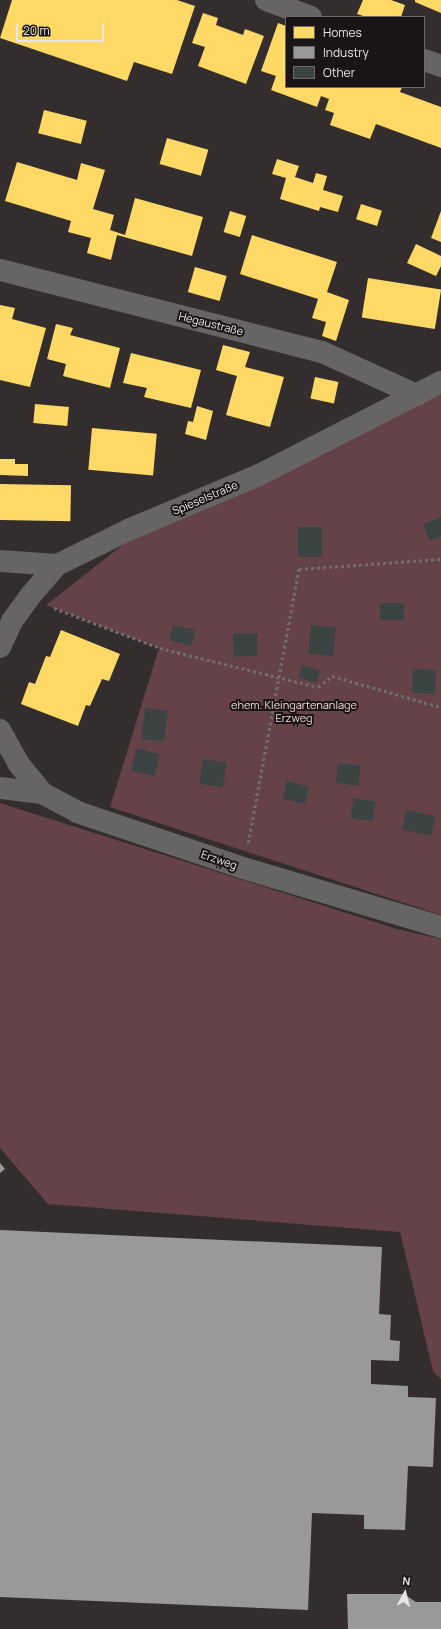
<!DOCTYPE html>
<html>
<head>
<meta charset="utf-8">
<style>
  body { margin:0 }
  #map { position:relative; width:441px; height:1629px; overflow:hidden; background:#332d2e; font-family:Manrope,sans-serif }
  div>[style] { position:absolute }
  .green>* { inset:0; background:#654247 }
  .homes>* { inset:0; background:#ffd966; transform-origin:0 0 }
  .industry>* { inset:0; background:#999 }
  .building>* { inset:0; background:#3c4443; transform-origin:0 0 }
  .path>* { height:2.5px; margin-top:-1.25px; transform-origin:0; background:repeating-linear-gradient(90deg,#6f6c6d 0 3px,transparent 0 6px) }
  .minor>* { height:22px; margin:-11px; padding:0 11px; transform-origin:11px; border-radius:11px; background:#676464 }
  span { translate:-50% -50%; white-space:nowrap; text-align:center; line-height:1.15; -webkit-text-stroke:4px #191515; paint-order:stroke }
  .street-label { font-size:11px; color:#ece5e6 }
  .park-label { font-size:11px; color:#f5d5d8 }
  .legend { position:absolute; left:285px; top:16px; width:140px; height:72px; box-sizing:border-box; background:#191515; border:1px solid #6d6869; margin:0; padding:5px 7px; list-style:none; font-size:12px; color:#ece5e6 }
  .legend li { display:flex; align-items:center; gap:8px; height:20px }
  .legend b { width:20px; border:1px solid #6d6869 }
  .north { position:absolute; left:385px; top:1573px; width:40px; height:40px; -webkit-text-stroke:3px #191515; paint-order:stroke; rotate:7deg; font-size:11px; font-weight:700; line-height:16px; text-align:center; color:#ece5e6 }
  .north::after { content:''; display:block; margin:auto; width:14px; height:18px; background:#ece5e6; clip-path:polygon(50% 0,100% 100%,50% 72%,0 100%) }
  .scale { position:absolute; left:16px; top:24px; width:88px; height:18px; box-sizing:border-box; border:2px solid #ece5e6; border-top:0; padding-left:5px; font-size:12px; line-height:14px; white-space:nowrap; color:#ece5e6; -webkit-text-stroke:3px #191515; paint-order:stroke }
</style>
</head>
<body>
<div id="map">
  <div class="green">
    <i style="clip-path:polygon(441px 388px,441px 915px,110px 807px,159px 648px,46px 605px,129px 540px)"></i>
    <i style="clip-path:polygon(0 803px,397px 929px,441px 939px,441px 1379px,433px 1371px,400px 1232px,48px 1204px,0 1148px)"></i>
  </div>
  <div class="homes">
    <i style="clip-path:polygon(12px 0,177px 0,195px 6px,172px 74px,134px 62px,127px 81px,0 38px)"></i>
    <i style="clip-path:polygon(363px 0,391px 0,405px 5px,401px 17px,366px 17px,357px 14px)"></i>
    <i style="clip-path:polygon(415px 0,441px 0,441px 13px,415px 2px)"></i>
    <i style="clip-path:polygon(203px 13px,218px 18px,216px 25px,243px 35px,245px 29px,264px 36px,246px 84px,198px 66px,205px 47px,192px 43px)"></i>
    <i style="clip-path:polygon(278px 23px,286px 26px,286px 87px,402px 87px,400px 92px,441px 107px,441px 148px,376px 124px,370px 139px,330px 125px,334px 113px,325px 110px,329px 99px,321px 96px,317px 107px,271px 90px,276px 76px,261px 71px)"></i>
    <i style="left:44px;top:110px;width:44px;height:24px;rotate:14deg"></i>
    <i style="left:167px;top:138px;width:43px;height:27px;rotate:16deg"></i>
    <i style="clip-path:polygon(277px 159px,299px 166px,295px 177px,313px 183px,316px 173px,327px 176px,323px 190px,343px 196px,338px 212px,320px 207px,319px 211px,280px 199px,286px 178px,272px 174px)"></i>
    <i style="clip-path:polygon(17px 162px,77px 180px,81px 163px,105px 170px,93px 209px,114px 215px,110px 230px,125px 235px,135px 198px,203px 217px,192px 256px,117px 235px,111px 260px,87px 253px,91px 238px,68px 232px,71px 221px,5px 201px)"></i>
    <i style="left:361px;top:204px;width:22px;height:16px;rotate:18deg"></i>
    <i style="left:230px;top:211px;width:17px;height:22px;rotate:17deg"></i>
    <i style="clip-path:polygon(441px 211px,441px 242px,431px 238px)"></i>
    <i style="clip-path:polygon(252px 235px,337px 262px,327px 292px,349px 300px,336px 341px,322px 336px,326px 322px,312px 318px,318px 299px,240px 274px)"></i>
    <i style="clip-path:polygon(416px 244px,441px 256px,441px 266px,436px 276px,407px 263px)"></i>
    <i style="left:195px;top:267px;width:33px;height:26px;rotate:16deg"></i>
    <i style="left:368px;top:278px;width:74px;height:40px;rotate:9deg"></i>
    <i style="clip-path:polygon(0 305px,15px 308px,12px 319px,46px 328px,30px 387px,0 380px)"></i>
    <i style="clip-path:polygon(56px 324px,73px 328px,70px 335px,120px 348px,110px 388px,63px 376px,66px 364px,47px 359px)"></i>
    <i style="clip-path:polygon(223px 345px,250px 352px,245px 367px,284px 377px,270px 427px,226px 415px,237px 376px,216px 370px)"></i>
    <i style="clip-path:polygon(131px 353px,201px 370px,191px 408px,144px 397px,147px 388px,123px 383px)"></i>
    <i style="left:315px;top:377px;width:24px;height:22px;rotate:12deg"></i>
    <i style="left:35px;top:404px;width:34px;height:19px;rotate:5deg"></i>
    <i style="clip-path:polygon(197px 406px,213px 411px,206px 440px,185px 434px,188px 421px,193px 422px)"></i>
    <i style="left:92px;top:428px;width:65px;height:42px;rotate:5deg"></i>
    <i style="clip-path:polygon(0 459px,15px 459px,15px 464px,28px 464px,28px 476px,0 475px)"></i>
    <i style="left:0;top:484px;width:71px;height:36px;rotate:1deg"></i>
    <i style="clip-path:polygon(61px 630px,120px 654px,109px 681px,102px 679px,90px 706px,86px 705px,78px 726px,21px 704px,29px 682px,35px 684px,46px 656px,50px 657px)"></i>
  </div>
  <div class="industry">
    <i style="clip-path:polygon(0 1163px,5px 1169px,0 1173px)"></i>
    <i style="clip-path:polygon(0 1230px,382px 1247px,379px 1314px,391px 1315px,390px 1340px,400px 1341px,399px 1361px,371px 1360px,371px 1384px,408px 1386px,408px 1397px,436px 1398px,433px 1467px,408px 1466px,405px 1530px,364px 1529px,364px 1515px,312px 1513px,308px 1610px,0 1597px)"></i>
    <i style="clip-path:polygon(347px 1594px,404px 1594px,416px 1602px,441px 1602px,441px 1629px,348px 1629px)"></i>
  </div>
  <div class="building">
    <i style="clip-path:polygon(441px 517px,441px 536px,430px 541px,423px 524px)"></i>
    <i style="left:298px;top:527px;width:24px;height:30px"></i>
    <i style="left:380px;top:603px;width:24px;height:17px"></i>
    <i style="left:173px;top:625px;width:23px;height:16px;rotate:13deg"></i>
    <i style="left:311px;top:625px;width:25px;height:29px;rotate:5deg"></i>
    <i style="left:257px;top:633px;width:23px;height:24px;rotate:88deg"></i>
    <i style="left:302px;top:665px;width:19px;height:13px;rotate:16deg"></i>
    <i style="left:413px;top:669px;width:23px;height:24px;rotate:2deg"></i>
    <i style="left:145px;top:708px;width:23px;height:31px;rotate:7deg"></i>
    <i style="left:137px;top:748px;width:24px;height:23px;rotate:15deg"></i>
    <i style="left:203px;top:759px;width:24px;height:25px;rotate:9deg"></i>
    <i style="left:338px;top:763px;width:23px;height:20px;rotate:7deg"></i>
    <i style="left:287px;top:781px;width:23px;height:18px;rotate:15deg"></i>
    <i style="left:354px;top:798px;width:22px;height:20px;rotate:10deg"></i>
    <i style="left:406px;top:810px;width:30px;height:20px;rotate:12deg"></i>
  </div>
  <div class="path">
    <i style="left:54px;top:608px;width:113px;rotate:20.7deg"></i>
    <i style="left:160px;top:648px;width:163px;rotate:13.9deg"></i>
    <i style="left:318px;top:687px;width:18px;rotate:-38deg"></i>
    <i style="left:332px;top:676px;width:113px;rotate:15.9deg"></i>
    <i style="left:248px;top:843px;width:279px;rotate:-79.5deg"></i>
    <i style="left:299px;top:569px;width:142px;rotate:-4deg"></i>
  </div>
  <div class="minor">
    <i style="left:266px;top:0;width:48px;rotate:20.7deg"></i>
    <i style="left:424px;top:60px;width:18px;rotate:19deg"></i>
    <i style="left:0;top:270px;width:332px;rotate:14.3deg"></i>
    <i style="left:322px;top:352px;width:104px;rotate:24.4deg"></i>
    <i style="left:0;top:561px;width:57px;rotate:4deg"></i>
    <i style="left:0;top:647px;width:29px;rotate:-65deg"></i>
    <i style="left:12px;top:621px;width:31px;rotate:-54deg"></i>
    <i style="left:30px;top:596px;width:41px;rotate:-48.9deg"></i>
    <i style="left:57px;top:565px;width:79px;rotate:-26.2deg"></i>
    <i style="left:128px;top:530px;width:144px;rotate:-22.8deg"></i>
    <i style="left:261px;top:474px;width:202px;rotate:-27.1deg"></i>
    <i style="left:0;top:730px;width:38px;rotate:61deg"></i>
    <i style="left:18px;top:763px;width:38px;rotate:51deg"></i>
    <i style="left:0;top:788px;width:42px;rotate:6.8deg"></i>
    <i style="left:42px;top:793px;width:40px;rotate:28deg"></i>
    <i style="left:77px;top:812px;width:175px;rotate:18.6deg"></i>
    <i style="left:243px;top:868px;width:207px;rotate:16.6deg"></i>
  </div>
  <div class="street-label">
    <span style="left:211px;top:324px;rotate:14deg">Hegaustraße</span>
    <span style="left:205px;top:498px;rotate:-23deg">Spieselstraße</span>
    <span style="left:219px;top:860px;rotate:19deg">Erzweg</span>
  </div>
  <div class="park-label">
    <span style="left:294px;top:712px">ehem. Kleingartenanlage<br>Erzweg</span>
  </div>
  <ul class="legend">
  <li><b style="height:11px;background:#ffd966"></b>Homes</li>
  <li><b style="height:11px;background:#999"></b>Industry</li>
  <li><b style="height:11px;background:#3c4443"></b>Other</li>
  </ul>
  <div class="north">N</div>
  <div class="scale">20 m</div>
</div>
</body>
</html>
